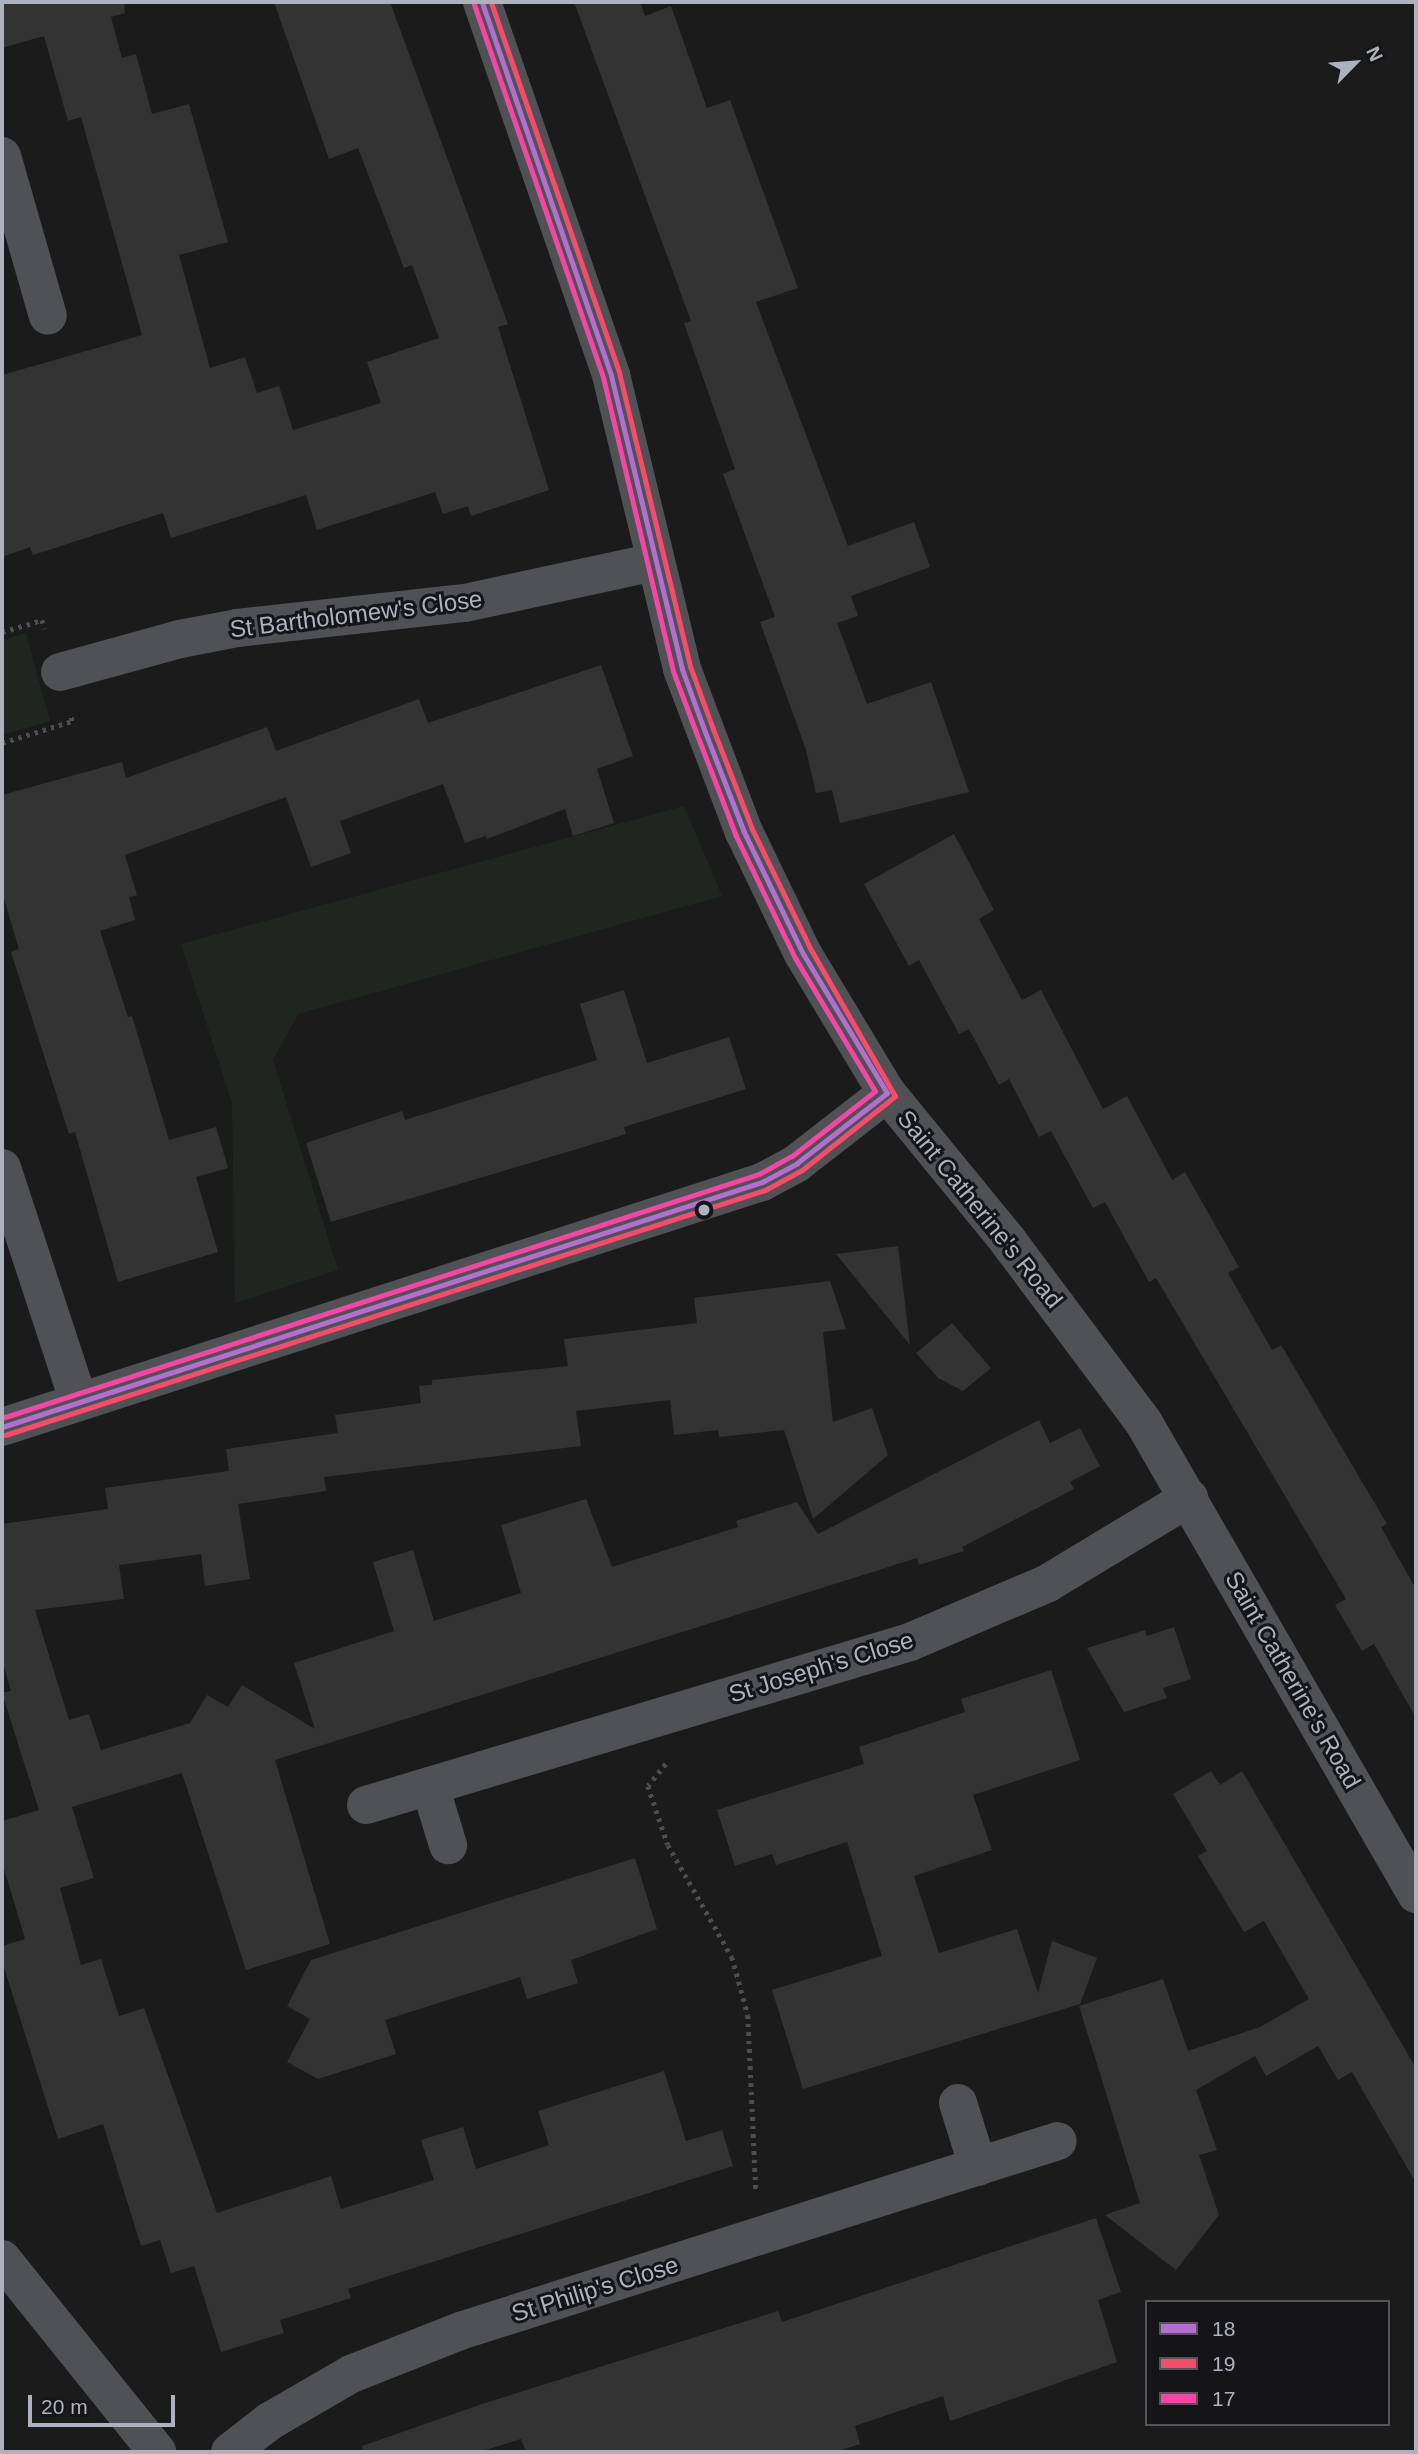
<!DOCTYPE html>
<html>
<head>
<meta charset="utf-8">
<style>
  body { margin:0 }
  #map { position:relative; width:1418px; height:2454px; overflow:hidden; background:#1b1b1c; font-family:Arial,sans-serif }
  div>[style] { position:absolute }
  .green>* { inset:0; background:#1f2620 }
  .building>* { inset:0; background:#333334 }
  .path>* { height:4.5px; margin-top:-2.25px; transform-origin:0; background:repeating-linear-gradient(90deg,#4b4d50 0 3.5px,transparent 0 8.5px) }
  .minor>* { height:38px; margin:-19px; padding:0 19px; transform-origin:19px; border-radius:19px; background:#505155 }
  .bus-1>* { height:5px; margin:-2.5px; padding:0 2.5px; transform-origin:2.5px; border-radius:2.5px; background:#b36fd0 }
  .bus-2>* { height:5px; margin:-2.5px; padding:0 2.5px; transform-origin:2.5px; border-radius:2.5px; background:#f44d6c }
  .bus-3>* { height:5px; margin:-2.5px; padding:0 2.5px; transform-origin:2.5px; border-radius:2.5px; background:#f346a5 }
  .dots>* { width:19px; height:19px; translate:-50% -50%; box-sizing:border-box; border:4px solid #151518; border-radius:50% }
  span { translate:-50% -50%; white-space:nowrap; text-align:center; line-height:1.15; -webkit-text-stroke:6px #151518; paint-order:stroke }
  .street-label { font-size:24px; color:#adb2bc }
  .frame { position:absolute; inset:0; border:4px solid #adb2bc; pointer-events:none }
  .legend { position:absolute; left:1145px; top:2300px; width:245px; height:126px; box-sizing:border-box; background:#151518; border:2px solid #52545a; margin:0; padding:9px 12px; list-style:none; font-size:21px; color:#adb2bc }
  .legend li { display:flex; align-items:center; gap:14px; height:35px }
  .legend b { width:35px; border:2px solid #52545a }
  .north { position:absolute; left:1320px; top:28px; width:70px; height:70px; -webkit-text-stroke:5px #151518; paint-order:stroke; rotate:65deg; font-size:19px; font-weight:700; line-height:28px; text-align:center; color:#adb2bc }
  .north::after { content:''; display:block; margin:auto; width:24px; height:32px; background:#adb2bc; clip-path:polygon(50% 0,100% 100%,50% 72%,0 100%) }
  .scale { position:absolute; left:28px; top:2395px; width:147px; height:32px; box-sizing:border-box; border:4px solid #adb2bc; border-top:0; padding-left:9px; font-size:21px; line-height:24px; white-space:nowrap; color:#adb2bc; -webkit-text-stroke:5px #151518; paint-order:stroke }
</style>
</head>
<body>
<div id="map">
  <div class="green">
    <i style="clip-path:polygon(26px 633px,50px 721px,2px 735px,2px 640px)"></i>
    <i style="clip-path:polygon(684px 806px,722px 896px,298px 1014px,273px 1060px,338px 1270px,235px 1303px,232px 1103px,181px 944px)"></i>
  </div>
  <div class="building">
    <i style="clip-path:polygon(2px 2px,124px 2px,125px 13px,111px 17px,122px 58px,136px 54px,152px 114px,189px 104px,228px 242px,179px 255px,210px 368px,245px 357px,257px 393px,279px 386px,293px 430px,381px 403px,367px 362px,439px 338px,412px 265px,404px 268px,358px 148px,329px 159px,274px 2px,390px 2px,508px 324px,498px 327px,549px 490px,471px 516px,468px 506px,443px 514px,435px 492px,317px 530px,306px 495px,171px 538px,163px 513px,33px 555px,30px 547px,2px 557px,2px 375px,142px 335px,81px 117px,68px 121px,44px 36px,2px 48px)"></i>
    <i style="clip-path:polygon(574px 2px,640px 2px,645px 16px,671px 6px,707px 108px,730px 100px,798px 288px,756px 302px,848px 546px,914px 522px,930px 567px,851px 596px,858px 616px,837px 623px,867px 704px,931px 682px,969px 792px,840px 823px,832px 790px,816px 793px,806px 750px,760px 622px,775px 617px,723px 474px,735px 469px,684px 323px,691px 321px)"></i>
    <i style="clip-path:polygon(601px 665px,633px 756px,597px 769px,614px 823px,573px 836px,565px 809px,487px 839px,486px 836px,465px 843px,443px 784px,340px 821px,351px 853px,311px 867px,286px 797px,125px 855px,137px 895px,129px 897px,135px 920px,100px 931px,128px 1017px,132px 1016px,169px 1140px,216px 1127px,228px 1168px,196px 1177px,218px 1252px,118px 1282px,75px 1132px,69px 1134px,11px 952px,19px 949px,2px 892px,2px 795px,122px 762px,126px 778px,267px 727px,276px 751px,419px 699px,428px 723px)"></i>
    <i style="clip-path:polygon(954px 834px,994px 910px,979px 919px,1022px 1000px,1041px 990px,1103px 1109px,1127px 1096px,1172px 1180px,1185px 1172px,1239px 1267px,1228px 1273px,1272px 1350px,1281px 1345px,1387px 1524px,1381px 1527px,1416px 1589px,1416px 1718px,1374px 1644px,1362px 1651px,1335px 1605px,1346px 1599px,1156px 1278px,1149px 1282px,1105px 1202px,1093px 1208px,1051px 1131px,1039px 1137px,1009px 1079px,999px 1085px,969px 1029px,959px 1034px,919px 960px,909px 966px,864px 884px)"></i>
    <i style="clip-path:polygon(624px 990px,647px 1063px,729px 1037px,746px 1089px,624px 1127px,626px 1134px,584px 1147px,331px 1222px,306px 1143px,402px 1111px,405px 1120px,597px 1060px,580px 1004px)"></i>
    <i style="clip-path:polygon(898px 1246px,910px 1345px,836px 1254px)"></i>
    <i style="clip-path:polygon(830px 1281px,846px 1329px,823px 1332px,833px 1422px,872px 1408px,888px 1455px,813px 1519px,784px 1430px,719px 1437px,718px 1430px,674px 1435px,670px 1400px,576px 1411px,581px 1446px,324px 1477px,326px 1491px,238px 1504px,250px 1579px,205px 1586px,201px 1554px,119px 1565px,124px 1599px,35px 1610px,69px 1720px,89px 1714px,101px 1750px,190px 1723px,207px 1695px,228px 1707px,242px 1685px,315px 1729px,294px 1663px,394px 1631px,373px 1562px,413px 1550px,434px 1621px,521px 1593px,501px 1525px,586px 1499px,612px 1567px,738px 1527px,736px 1521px,797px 1502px,818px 1534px,1039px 1420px,1050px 1443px,1080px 1428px,1100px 1466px,1070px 1482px,1074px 1489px,962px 1547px,964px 1551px,919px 1565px,917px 1558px,275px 1760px,330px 1944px,246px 1970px,182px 1773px,72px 1807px,94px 1878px,60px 1888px,81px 1965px,101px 1959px,119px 2016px,144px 2008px,217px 2213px,331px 2176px,341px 2209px,434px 2180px,421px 2140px,463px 2127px,476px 2169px,549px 2145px,538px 2111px,664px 2071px,686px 2141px,722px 2130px,733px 2166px,348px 2289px,351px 2298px,280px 2320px,284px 2333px,221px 2352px,194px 2266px,171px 2273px,160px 2240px,141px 2246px,103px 2124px,58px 2139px,2px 1961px,2px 1946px,25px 1939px,2px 1862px,2px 1821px,39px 1810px,2px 1693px,11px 1691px,2px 1660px,2px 1524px,108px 1509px,105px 1488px,229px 1471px,226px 1449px,338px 1433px,335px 1415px,421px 1403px,419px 1386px,432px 1385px,432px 1380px,568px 1366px,564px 1339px,697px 1323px,694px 1298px)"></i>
    <i style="clip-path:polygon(952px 1323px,991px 1368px,963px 1391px,938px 1378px,916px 1353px)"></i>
    <i style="clip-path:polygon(1174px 1627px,1191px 1679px,1163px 1688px,1167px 1698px,1124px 1712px,1087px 1648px,1145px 1630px,1147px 1636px)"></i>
    <i style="clip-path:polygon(1051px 1670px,1080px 1760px,973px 1795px,992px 1850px,914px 1876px,939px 1953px,1017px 1929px,1038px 1993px,1052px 1941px,1097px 1958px,1080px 2004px,803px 2089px,772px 1990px,882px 1956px,847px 1842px,776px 1865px,772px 1854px,735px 1866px,717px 1810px,864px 1764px,859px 1747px,965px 1712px,961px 1699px)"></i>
    <i style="clip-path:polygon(1211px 1771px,1220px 1785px,1242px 1771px,1416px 2068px,1416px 2183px,1352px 2072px,1338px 2080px,1318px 2046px,1266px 2076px,1255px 2056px,1196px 2090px,1217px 2150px,1199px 2155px,1219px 2215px,1176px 2270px,1105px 2215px,1140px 2203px,1079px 2006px,1163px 1979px,1188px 2051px,1260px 2027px,1309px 1999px,1264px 1921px,1244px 1932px,1198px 1856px,1207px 1851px,1173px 1794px)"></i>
    <i style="clip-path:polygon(635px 1858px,657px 1929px,571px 1960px,578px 1983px,527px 1999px,520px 1977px,385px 2020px,396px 2054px,318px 2079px,287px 2062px,310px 2019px,287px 2006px,311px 1960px)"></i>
    <i style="clip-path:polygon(1096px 2218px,1121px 2292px,1098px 2300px,1117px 2362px,950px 2421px,943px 2396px,855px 2426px,860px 2444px,835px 2452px,526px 2452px,521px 2439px,479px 2452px,363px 2452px,362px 2446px,485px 2403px,778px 2311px,782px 2322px)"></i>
  </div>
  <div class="path">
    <i style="left:2px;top:632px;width:42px;rotate:-16.7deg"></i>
    <i style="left:42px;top:620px;width:9px;rotate:72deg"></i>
    <i style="left:2px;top:743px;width:73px;rotate:-17.4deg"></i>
    <i style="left:72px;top:721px;width:6px;rotate:-108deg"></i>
    <i style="left:666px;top:1764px;width:28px;rotate:129deg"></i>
    <i style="left:648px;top:1786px;width:62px;rotate:71.3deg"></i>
    <i style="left:668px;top:1845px;width:129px;rotate:60.3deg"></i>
    <i style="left:732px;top:1957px;width:60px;rotate:74.6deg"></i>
    <i style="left:748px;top:2015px;width:177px;rotate:87.4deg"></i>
  </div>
  <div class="minor">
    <i style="left:482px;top:2px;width:395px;rotate:70.9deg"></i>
    <i style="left:611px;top:375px;width:302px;rotate:76.4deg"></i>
    <i style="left:682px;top:669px;width:174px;rotate:69.2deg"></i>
    <i style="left:744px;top:832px;width:136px;rotate:64.2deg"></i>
    <i style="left:803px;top:954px;width:162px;rotate:58.9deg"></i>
    <i style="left:887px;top:1093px;width:191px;rotate:50.7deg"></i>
    <i style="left:1008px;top:1241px;width:227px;rotate:53.2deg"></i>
    <i style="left:1144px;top:1423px;width:544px;rotate:59.99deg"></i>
    <i style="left:2px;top:156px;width:166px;rotate:74deg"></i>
    <i style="left:60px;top:672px;width:124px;rotate:-15.4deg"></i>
    <i style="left:180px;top:639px;width:58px;rotate:-10.9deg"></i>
    <i style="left:237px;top:628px;width:229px;rotate:-6.3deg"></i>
    <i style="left:465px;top:603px;width:193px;rotate:-12.2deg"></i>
    <i style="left:2px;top:1168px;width:246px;rotate:71.8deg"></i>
    <i style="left:2px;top:1427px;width:799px;rotate:-17.87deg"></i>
    <i style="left:762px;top:1182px;width:40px;rotate:-28deg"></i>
    <i style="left:797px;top:1163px;width:114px;rotate:-37.9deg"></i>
    <i style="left:430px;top:1786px;width:62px;rotate:73deg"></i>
    <i style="left:366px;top:1805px;width:568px;rotate:-16.68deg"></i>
    <i style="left:910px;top:1642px;width:150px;rotate:-23.1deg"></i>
    <i style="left:1048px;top:1583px;width:165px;rotate:-31.1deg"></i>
    <i style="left:958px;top:2103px;width:67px;rotate:72.6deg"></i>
    <i style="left:2px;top:2259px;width:248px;rotate:51.2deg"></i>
    <i style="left:230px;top:2452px;width:51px;rotate:-37.8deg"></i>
    <i style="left:270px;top:2421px;width:94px;rotate:-30.1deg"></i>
    <i style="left:351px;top:2374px;width:117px;rotate:-21.5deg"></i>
    <i style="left:460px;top:2331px;width:627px;rotate:-17.63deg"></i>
  </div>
  <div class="bus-1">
    <i style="left:2px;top:1427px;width:799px;rotate:-17.87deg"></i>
    <i style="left:762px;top:1182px;width:40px;rotate:-28deg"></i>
    <i style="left:797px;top:1163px;width:114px;rotate:-37.9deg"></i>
    <i style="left:887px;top:1093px;width:162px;rotate:-121.1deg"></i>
    <i style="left:803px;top:954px;width:136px;rotate:-115.8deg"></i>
    <i style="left:744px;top:832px;width:107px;rotate:-111.3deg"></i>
    <i style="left:705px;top:732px;width:67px;rotate:-110.1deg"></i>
    <i style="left:682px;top:669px;width:302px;rotate:-103.6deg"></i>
    <i style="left:611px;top:375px;width:395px;rotate:-109.1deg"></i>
  </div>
  <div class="bus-2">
    <i style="left:5px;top:1435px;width:799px;rotate:-17.87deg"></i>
    <i style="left:765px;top:1190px;width:42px;rotate:-28.4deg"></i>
    <i style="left:802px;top:1170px;width:119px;rotate:-38.5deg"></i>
    <i style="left:895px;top:1096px;width:168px;rotate:-119.9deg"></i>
    <i style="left:811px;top:950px;width:135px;rotate:-116deg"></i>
    <i style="left:752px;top:829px;width:107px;rotate:-111.3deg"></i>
    <i style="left:713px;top:729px;width:67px;rotate:-110.1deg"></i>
    <i style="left:690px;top:666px;width:302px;rotate:-103.6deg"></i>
    <i style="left:619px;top:372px;width:392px;rotate:-109.1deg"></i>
  </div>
  <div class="bus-3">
    <i style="left:2px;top:1418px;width:795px;rotate:-17.87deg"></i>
    <i style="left:759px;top:1174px;width:38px;rotate:-29deg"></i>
    <i style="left:792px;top:1156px;width:105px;rotate:-38.1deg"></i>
    <i style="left:875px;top:1091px;width:155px;rotate:-121deg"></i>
    <i style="left:795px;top:958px;width:136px;rotate:-115.8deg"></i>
    <i style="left:736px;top:836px;width:108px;rotate:-111.1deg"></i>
    <i style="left:697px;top:735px;width:68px;rotate:-110.6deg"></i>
    <i style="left:673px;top:671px;width:302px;rotate:-103.4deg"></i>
    <i style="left:603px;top:377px;width:394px;rotate:-109.1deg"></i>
  </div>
  <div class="dots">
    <i style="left:704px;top:1210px;background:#adb2bc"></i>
  </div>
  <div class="street-label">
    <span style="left:356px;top:614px;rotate:-7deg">St Bartholomew's Close</span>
    <span style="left:980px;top:1209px;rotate:51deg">Saint Catherine's Road</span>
    <span style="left:821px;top:1667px;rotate:-17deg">St Joseph's Close</span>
    <span style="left:1293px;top:1680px;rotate:60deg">Saint Catherine's Road</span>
    <span style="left:595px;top:2289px;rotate:-17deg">St Philip's Close</span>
  </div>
  <div class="frame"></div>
  <ul class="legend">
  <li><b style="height:9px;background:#b36fd0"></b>18</li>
  <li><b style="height:9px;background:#f44d6c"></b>19</li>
  <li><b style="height:9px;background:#f346a5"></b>17</li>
  </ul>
  <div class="north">N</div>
  <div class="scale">20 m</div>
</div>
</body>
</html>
